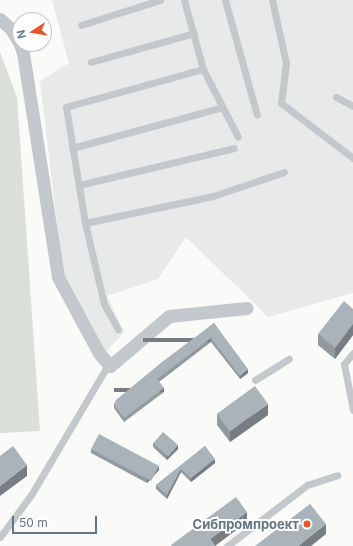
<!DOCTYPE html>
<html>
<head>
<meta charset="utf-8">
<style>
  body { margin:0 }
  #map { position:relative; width:353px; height:546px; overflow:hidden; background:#fafaf8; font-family:Inter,sans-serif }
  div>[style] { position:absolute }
  .built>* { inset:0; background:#e8e9e9 }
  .green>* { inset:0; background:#dadfd7 }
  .service>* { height:7px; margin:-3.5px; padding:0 3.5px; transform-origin:3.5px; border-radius:3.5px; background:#c3c8cc }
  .minor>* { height:13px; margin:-6.5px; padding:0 6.5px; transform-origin:6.5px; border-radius:6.5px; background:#c3c8cc }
  .wall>* { inset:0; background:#929a9f }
  .shaded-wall>* { inset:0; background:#777d82; transform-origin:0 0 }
  .building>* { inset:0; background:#aab3b9; transform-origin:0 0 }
  .dots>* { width:11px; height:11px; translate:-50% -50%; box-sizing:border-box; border:2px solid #fff; border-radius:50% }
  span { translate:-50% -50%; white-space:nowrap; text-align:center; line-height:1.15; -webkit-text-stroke:4px #fff; paint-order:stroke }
  .poi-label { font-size:13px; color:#657683; font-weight:700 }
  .right { translate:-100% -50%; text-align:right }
  .north { position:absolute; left:12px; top:12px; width:40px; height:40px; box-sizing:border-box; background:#fff; border:1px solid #c1c8cd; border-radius:50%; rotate:258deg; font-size:11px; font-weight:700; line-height:16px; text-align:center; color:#657683 }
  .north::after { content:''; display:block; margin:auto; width:14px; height:18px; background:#e4572e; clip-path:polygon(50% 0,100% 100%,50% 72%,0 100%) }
  .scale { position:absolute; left:12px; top:516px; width:85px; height:18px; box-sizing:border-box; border:2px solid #657683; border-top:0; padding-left:5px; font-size:12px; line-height:14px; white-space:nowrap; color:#657683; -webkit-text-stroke:3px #fff; paint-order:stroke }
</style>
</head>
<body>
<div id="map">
  <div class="built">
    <i style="clip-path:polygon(52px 0,353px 0,353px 293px,268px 317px,186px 237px,158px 279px,107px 296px,124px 332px,104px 354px,64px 284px,40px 81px,69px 63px)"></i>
  </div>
  <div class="green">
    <i style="clip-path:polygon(0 52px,17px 97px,40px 431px,0 433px)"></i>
  </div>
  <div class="service">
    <i style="left:184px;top:0;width:72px;rotate:74.6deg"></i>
    <i style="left:203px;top:69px;width:76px;rotate:62.8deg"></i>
    <i style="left:225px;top:0;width:119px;rotate:74.5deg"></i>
    <i style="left:272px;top:0;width:65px;rotate:77.5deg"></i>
    <i style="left:286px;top:63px;width:40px;rotate:97.1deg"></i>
    <i style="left:281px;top:103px;width:91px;rotate:37.4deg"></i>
    <i style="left:81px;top:25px;width:83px;rotate:-17.6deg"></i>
    <i style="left:91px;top:62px;width:107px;rotate:-15.7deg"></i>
    <i style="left:203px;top:69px;width:142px;rotate:164.5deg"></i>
    <i style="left:66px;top:107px;width:118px;rotate:80.7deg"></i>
    <i style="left:85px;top:223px;width:131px;rotate:-11.9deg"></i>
    <i style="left:213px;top:196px;width:75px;rotate:-18.7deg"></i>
    <i style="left:336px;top:97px;width:19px;rotate:28deg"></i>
    <i style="left:72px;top:148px;width:156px;rotate:-15.2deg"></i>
    <i style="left:79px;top:185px;width:159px;rotate:-13.4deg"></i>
    <i style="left:85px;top:223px;width:83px;rotate:76.8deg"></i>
    <i style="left:104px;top:304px;width:29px;rotate:61deg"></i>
    <i style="left:353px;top:353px;width:14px;rotate:129deg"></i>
    <i style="left:344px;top:364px;width:47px;rotate:78.9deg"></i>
    <i style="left:255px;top:380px;width:40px;rotate:-32deg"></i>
    <i style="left:0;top:537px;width:52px;rotate:-53.6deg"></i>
    <i style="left:31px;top:495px;width:145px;rotate:-59.4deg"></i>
    <i style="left:105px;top:370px;width:6px;rotate:-39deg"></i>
    <i style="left:227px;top:546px;width:101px;rotate:-37.3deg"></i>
    <i style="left:307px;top:485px;width:32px;rotate:-18deg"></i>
  </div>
  <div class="minor">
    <i style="left:0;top:19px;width:15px;rotate:42deg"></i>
    <i style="left:11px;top:29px;width:17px;rotate:59deg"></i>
    <i style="left:20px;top:44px;width:9px;rotate:72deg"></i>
    <i style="left:23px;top:53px;width:227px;rotate:81.1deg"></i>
    <i style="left:58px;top:277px;width:86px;rotate:61.7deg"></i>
    <i style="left:99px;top:353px;width:17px;rotate:50deg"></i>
    <i style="left:110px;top:366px;width:77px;rotate:-40.3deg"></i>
    <i style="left:169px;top:316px;width:78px;rotate:-5.9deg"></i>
  </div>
  <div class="wall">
    <i style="clip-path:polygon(353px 309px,353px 335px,335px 359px,318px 345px,318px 334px)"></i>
    <i style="clip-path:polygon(214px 323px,248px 373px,240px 379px,211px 342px,159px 382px,164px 392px,124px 422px,114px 408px,114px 404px)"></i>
    <i style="clip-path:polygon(217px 414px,268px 415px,230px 442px,217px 425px)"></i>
    <i style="clip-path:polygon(153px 443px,178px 449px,167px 460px,153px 447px)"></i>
    <i style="clip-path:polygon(205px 446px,215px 463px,191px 482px,181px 472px,167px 499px,156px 489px,156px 485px)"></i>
    <i style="clip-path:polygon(91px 449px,159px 470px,147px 483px,91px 453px)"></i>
  </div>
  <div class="shaded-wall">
    <i style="clip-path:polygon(353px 324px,353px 335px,335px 359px,335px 348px)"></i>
    <i style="left:211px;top:338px;width:4px;height:68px;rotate:90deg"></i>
    <i style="clip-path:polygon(248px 369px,248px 373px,240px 379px,240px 376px)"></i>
    <i style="left:164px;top:388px;width:4px;height:50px;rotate:90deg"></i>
    <i style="clip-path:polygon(268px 404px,268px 415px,230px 442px,230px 431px)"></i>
    <i style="clip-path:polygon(178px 445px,178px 449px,167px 460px,167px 456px)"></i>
    <i style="clip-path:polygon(215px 459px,215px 463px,191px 482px,191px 478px)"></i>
    <i style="clip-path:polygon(27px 465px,27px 476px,0 496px,0 486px)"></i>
    <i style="clip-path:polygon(159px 466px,159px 470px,147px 483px,147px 479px)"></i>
    <i style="clip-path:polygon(181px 469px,181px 472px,167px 499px,167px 495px)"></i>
    <i style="clip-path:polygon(247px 512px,247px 522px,215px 546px,210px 539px)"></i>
    <i style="clip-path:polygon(326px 524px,326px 534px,311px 546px,298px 546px)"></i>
  </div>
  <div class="building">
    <i style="clip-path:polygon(344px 301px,353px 309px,353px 324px,335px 348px,318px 334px)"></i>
    <i style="clip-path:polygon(214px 323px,248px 369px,240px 376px,211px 338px,157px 379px,164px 388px,124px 418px,114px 404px,116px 400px,162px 362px)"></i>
    <i style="left:255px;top:386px;width:22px;height:47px;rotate:54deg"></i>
    <i style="left:163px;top:432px;width:20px;height:15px;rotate:41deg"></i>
    <i style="left:99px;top:434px;width:68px;height:17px;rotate:28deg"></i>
    <i style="clip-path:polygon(13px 446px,27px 465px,0 486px,0 456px)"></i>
    <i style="clip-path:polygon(205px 446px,215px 459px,191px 478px,181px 469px,167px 495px,156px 485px)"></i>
    <i style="clip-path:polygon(236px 497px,247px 512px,210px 539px,215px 546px,172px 546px,171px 545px)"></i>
    <i style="clip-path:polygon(310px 504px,326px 524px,298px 546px,255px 546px)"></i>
  </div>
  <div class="dots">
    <i style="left:307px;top:524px;background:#e4572e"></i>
  </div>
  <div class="poi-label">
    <span class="right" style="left:299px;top:524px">Сибпромпроект</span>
  </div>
  <div class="north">N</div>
  <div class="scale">50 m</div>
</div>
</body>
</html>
